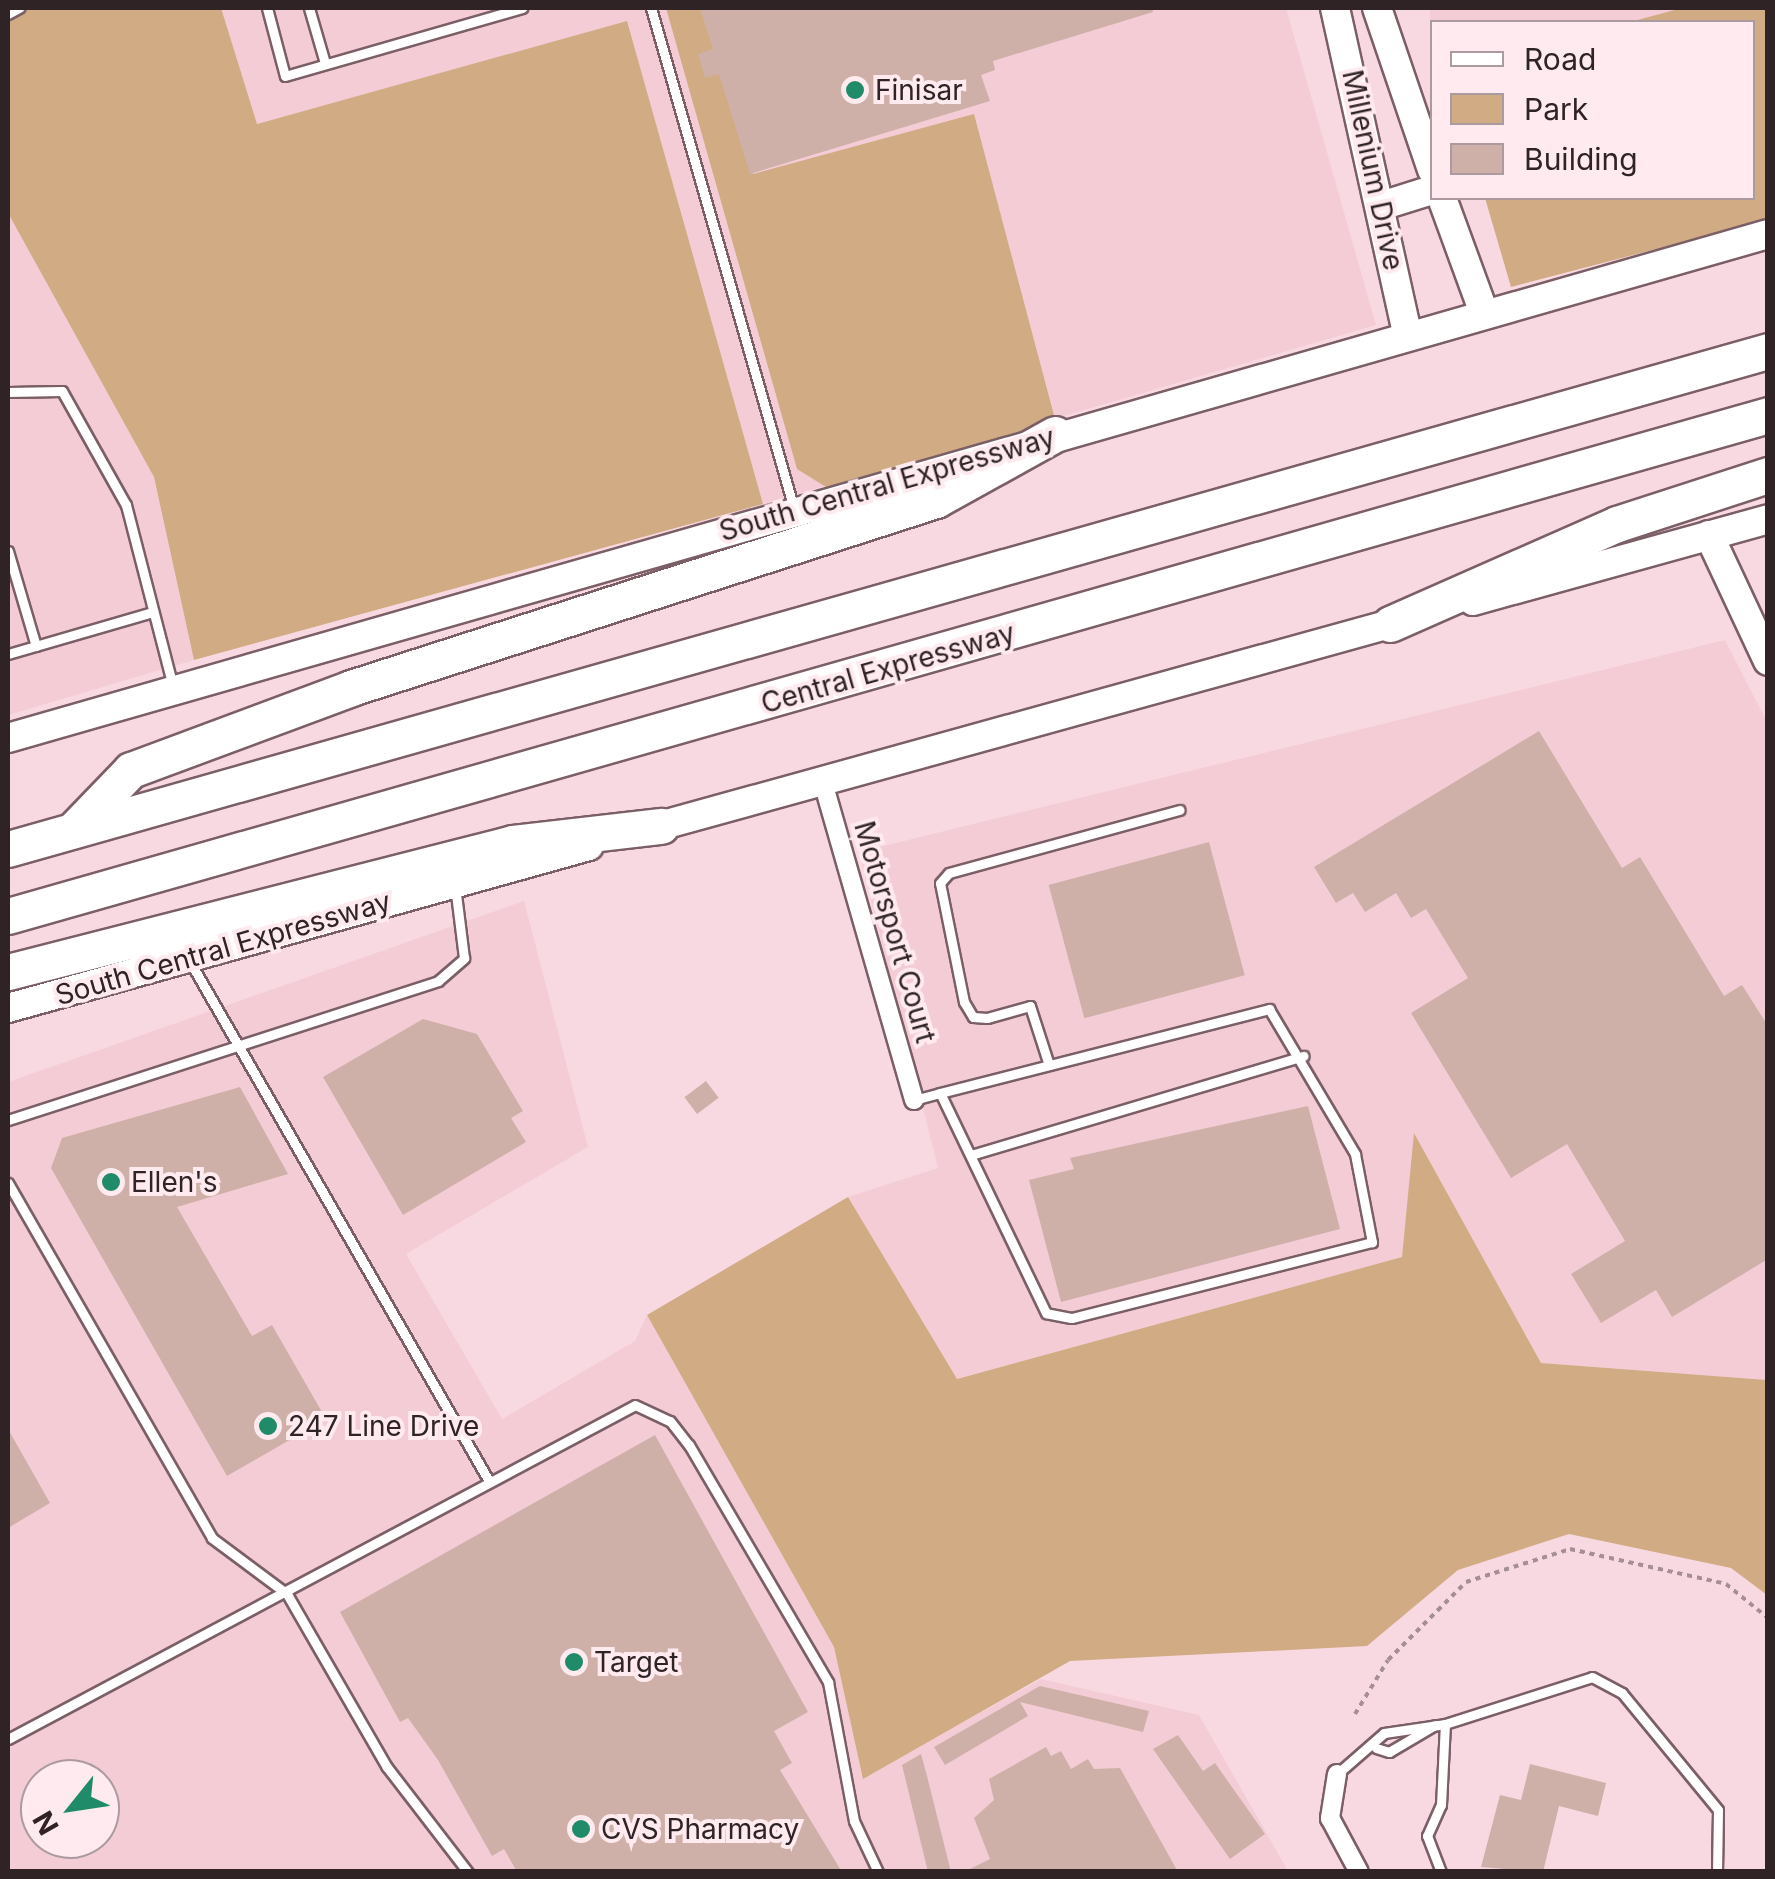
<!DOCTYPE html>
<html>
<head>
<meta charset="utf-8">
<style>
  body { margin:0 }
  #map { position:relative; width:1775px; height:1879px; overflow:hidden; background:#f9d9e1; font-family:Inter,sans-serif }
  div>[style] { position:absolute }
  .built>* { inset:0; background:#f4ccd5; transform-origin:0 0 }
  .green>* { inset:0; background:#d0ab84 }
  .building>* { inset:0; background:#cfb0a9; transform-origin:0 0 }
  .path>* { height:4px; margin-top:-2px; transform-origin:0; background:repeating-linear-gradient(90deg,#a58e94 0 5px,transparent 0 10px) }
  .roads { filter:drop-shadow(2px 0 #7b5f66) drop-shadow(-2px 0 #7b5f66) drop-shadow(0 2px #7b5f66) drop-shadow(0 -2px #7b5f66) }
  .lane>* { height:9px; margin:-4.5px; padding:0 4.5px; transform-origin:4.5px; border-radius:4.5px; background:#fff }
  .street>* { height:18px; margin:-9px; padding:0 9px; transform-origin:9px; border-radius:9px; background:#fff }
  .secondary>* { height:28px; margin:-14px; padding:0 14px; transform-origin:14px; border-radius:14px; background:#fff }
  .highway>* { height:35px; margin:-17.5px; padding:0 17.5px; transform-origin:17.5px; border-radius:17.5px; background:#fff }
  .dots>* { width:28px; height:28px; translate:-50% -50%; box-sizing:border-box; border:5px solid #feeaef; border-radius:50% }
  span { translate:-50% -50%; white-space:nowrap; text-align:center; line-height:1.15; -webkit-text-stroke:8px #feeaef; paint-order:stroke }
  .poi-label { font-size:28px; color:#2f2326 }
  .left { translate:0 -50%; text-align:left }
  .street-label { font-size:28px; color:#2f2326 }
  .frame { position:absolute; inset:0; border:10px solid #2f2326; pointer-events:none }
  .legend { position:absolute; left:1430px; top:20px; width:325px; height:180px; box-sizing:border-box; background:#feeaef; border:2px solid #ab9a9f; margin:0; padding:12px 18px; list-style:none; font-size:30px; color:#2f2326 }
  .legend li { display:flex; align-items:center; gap:20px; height:50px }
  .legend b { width:50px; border:2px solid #ab9a9f }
  .north { position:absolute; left:20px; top:1759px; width:100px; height:100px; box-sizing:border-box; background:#feeaef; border:2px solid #ab9a9f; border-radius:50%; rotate:240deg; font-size:28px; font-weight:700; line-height:40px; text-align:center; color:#2f2326 }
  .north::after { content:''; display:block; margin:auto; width:35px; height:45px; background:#1f8b69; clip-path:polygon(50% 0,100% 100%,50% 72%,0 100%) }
</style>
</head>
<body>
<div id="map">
  <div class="built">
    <i style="clip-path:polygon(221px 8px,1286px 8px,1376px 325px,763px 504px,627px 22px,256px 124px)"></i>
    <i style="left:1430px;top:8px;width:337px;height:15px"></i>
    <i style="clip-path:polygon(8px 213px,154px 477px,194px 660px,8px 715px)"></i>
    <i style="clip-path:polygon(1725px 640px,1767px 722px,1767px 1380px,1541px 1363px,1415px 1135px,1402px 1257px,956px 1379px,848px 1197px,938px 1168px,859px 852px)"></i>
    <i style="clip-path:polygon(evenodd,524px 901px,588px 1147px,406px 1254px,502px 1419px,635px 1341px,647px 1315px,834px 1647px,863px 1778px,1041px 1679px,1199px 1715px,1288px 1871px,8px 1871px,8px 1082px,524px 901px,40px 1779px,100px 1779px,100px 1839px,40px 1839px,40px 1779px)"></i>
  </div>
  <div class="green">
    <i style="clip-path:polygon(8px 8px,221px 8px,257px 124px,627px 21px,763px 504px,194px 660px,154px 477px,8px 213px)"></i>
    <i style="clip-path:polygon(666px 8px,705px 8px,753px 174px,974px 114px,1056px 423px,826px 487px,797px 469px)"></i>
    <i style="clip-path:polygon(1682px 8px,1767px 8px,1767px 220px,1511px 287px,1485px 198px,1752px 198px,1752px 22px,1630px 22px)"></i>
    <i style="clip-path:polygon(1414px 1133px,1541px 1363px,1767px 1380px,1767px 1595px,1731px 1568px,1569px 1534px,1458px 1570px,1367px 1646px,1070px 1661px,863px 1779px,834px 1647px,647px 1315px,848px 1197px,957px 1379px,1402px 1257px)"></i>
  </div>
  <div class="building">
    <i style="clip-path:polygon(700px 8px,1152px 8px,1153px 12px,993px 61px,995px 70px,981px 75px,990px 101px,750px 174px,719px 74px,705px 78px,698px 54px,713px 49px)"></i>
    <i style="clip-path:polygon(1539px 731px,1622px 868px,1640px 857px,1724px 996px,1742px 985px,1768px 1026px,1768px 1259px,1672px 1317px,1656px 1290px,1601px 1323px,1571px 1274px,1625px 1241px,1567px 1144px,1511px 1178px,1411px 1013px,1468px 978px,1426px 909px,1411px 918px,1396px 893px,1365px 912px,1353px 893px,1336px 903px,1314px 867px)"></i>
    <i style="left:1209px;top:842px;width:138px;height:166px;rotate:75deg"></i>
    <i style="clip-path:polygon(423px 1019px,477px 1034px,523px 1111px,511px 1118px,526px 1142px,403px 1215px,323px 1077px)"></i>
    <i style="left:706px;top:1081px;width:21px;height:27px;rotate:53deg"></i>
    <i style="clip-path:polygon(240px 1087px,288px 1174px,177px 1207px,252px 1336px,272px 1325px,326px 1419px,227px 1476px,51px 1168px,62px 1138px)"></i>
    <i style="clip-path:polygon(1308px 1106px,1340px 1229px,1061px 1302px,1029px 1180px,1074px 1169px,1070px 1158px)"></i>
    <i style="clip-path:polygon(8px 1429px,50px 1503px,8px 1528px)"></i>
    <i style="clip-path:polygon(655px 1435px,808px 1712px,774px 1731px,792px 1763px,780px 1770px,842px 1872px,517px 1872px,504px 1849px,492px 1856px,438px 1760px,408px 1718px,400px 1722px,340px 1612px)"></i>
    <i style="clip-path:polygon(1040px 1686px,1149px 1711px,1143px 1732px,1020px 1702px,1028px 1716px,945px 1765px,934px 1747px)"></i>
    <i style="clip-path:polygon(1178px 1735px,1203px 1771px,1215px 1763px,1265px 1834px,1230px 1859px,1153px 1749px)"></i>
    <i style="clip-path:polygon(1046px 1747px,1051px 1756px,1061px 1751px,1071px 1769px,1088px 1759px,1094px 1769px,1120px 1768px,1178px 1872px,964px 1872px,990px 1859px,974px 1818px,994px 1800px,989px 1779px)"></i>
    <i style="clip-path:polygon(921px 1754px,927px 1776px,951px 1872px,928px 1872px,902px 1765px)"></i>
    <i style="clip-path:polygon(1530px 1764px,1606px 1783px,1598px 1816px,1559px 1806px,1543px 1872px,1481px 1867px,1500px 1795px,1521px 1800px)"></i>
  </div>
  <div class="path">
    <i style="left:1355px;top:1714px;width:63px;rotate:-58.6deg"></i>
    <i style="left:1388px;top:1660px;width:110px;rotate:-45deg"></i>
    <i style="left:1466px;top:1582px;width:109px;rotate:-17.6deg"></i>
    <i style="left:1570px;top:1549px;width:160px;rotate:12.6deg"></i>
    <i style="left:1726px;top:1584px;width:54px;rotate:39deg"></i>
  </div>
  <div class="roads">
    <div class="lane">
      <i style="left:267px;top:8px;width:70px;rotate:75.2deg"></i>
      <i style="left:285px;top:76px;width:247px;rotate:-16deg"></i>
      <i style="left:309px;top:8px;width:57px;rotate:73.8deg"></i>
      <i style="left:651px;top:8px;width:521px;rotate:74.07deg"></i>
      <i style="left:8px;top:14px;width:13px;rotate:-29deg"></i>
      <i style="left:8px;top:392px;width:54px;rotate:-1.1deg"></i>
      <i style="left:62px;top:391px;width:131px;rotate:60.7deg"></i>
      <i style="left:126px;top:505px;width:188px;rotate:75.5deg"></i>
      <i style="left:8px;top:551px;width:99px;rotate:73.6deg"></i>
      <i style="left:8px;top:654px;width:151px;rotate:-16.2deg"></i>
      <i style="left:189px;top:960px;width:601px;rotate:60.07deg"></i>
      <i style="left:1049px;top:1065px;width:62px;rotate:-107.9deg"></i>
      <i style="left:1030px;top:1006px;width:45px;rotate:164.4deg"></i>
      <i style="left:987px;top:1018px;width:14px;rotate:-176deg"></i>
      <i style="left:973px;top:1017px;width:17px;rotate:-121deg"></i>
      <i style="left:964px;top:1002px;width:121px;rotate:-101.4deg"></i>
      <i style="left:940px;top:883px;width:13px;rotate:-48deg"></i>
      <i style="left:949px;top:873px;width:239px;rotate:-15.3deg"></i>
      <i style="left:914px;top:1100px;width:27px;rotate:-15deg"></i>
      <i style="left:940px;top:1093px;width:340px;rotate:-14.3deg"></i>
      <i style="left:1269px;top:1009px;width:169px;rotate:59.3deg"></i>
      <i style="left:1355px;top:1154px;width:90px;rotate:79.1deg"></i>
      <i style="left:1372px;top:1242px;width:310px;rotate:165.8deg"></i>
      <i style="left:1071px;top:1318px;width:25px;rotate:-169deg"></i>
      <i style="left:1046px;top:1313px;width:244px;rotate:-115.7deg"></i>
      <i style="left:8px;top:1120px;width:452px;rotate:-17.9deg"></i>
      <i style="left:438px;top:981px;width:35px;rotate:-41deg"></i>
      <i style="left:464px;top:958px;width:73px;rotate:-97.1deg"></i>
      <i style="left:971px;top:1155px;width:347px;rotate:-16.6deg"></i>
      <i style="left:8px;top:1183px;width:409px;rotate:60.1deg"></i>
      <i style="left:212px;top:1538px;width:94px;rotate:36.7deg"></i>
      <i style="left:287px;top:1594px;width:200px;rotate:60deg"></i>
      <i style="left:387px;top:1767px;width:133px;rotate:52.4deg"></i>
      <i style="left:8px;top:1739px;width:710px;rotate:-28.04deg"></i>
      <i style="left:635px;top:1405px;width:38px;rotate:25deg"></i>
      <i style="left:670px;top:1421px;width:31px;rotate:52deg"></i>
      <i style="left:689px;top:1445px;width:275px;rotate:59.6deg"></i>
      <i style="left:828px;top:1682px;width:141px;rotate:79.4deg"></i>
      <i style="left:854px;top:1821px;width:56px;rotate:64.8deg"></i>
      <i style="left:1376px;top:1748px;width:14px;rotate:17deg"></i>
      <i style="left:1389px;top:1752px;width:53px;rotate:-30.4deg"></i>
      <i style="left:1337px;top:1774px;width:62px;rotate:-41.1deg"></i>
      <i style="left:1384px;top:1733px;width:62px;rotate:-8.4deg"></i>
      <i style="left:1441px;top:1872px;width:39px;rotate:-111deg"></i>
      <i style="left:1427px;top:1836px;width:34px;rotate:-66deg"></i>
      <i style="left:1441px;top:1805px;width:81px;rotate:-87.2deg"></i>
      <i style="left:1445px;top:1724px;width:154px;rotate:-17.7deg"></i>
      <i style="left:1592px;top:1677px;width:34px;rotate:28deg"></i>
      <i style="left:1622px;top:1693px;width:151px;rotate:50.6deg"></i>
      <i style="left:1718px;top:1810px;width:62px;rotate:90.9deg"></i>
    </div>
    <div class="street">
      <i style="left:822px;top:779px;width:334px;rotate:74deg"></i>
      <i style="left:1337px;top:1774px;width:45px;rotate:99deg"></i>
      <i style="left:1330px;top:1818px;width:61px;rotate:61.8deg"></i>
    </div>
    <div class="secondary">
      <i style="left:1335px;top:8px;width:334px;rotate:77.5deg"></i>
      <i style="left:1377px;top:8px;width:171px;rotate:71.2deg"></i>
      <i style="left:1442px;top:198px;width:122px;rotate:69.9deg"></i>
      <i style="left:1381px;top:206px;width:53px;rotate:-17.4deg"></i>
      <i style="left:1709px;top:535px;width:139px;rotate:64.9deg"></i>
      <i style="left:1473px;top:601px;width:306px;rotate:-15.5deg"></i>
      <i style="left:8px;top:738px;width:1831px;rotate:-15.98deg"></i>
      <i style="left:645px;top:830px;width:792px;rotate:-15.46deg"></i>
      <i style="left:8px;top:1008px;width:603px;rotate:-15.58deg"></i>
    </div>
    <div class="highway">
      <i style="left:1390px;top:624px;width:248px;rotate:-23.8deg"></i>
      <i style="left:1617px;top:524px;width:159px;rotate:-18deg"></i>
      <i style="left:73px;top:830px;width:83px;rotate:-46deg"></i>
      <i style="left:131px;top:770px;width:235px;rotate:-20.4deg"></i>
      <i style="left:351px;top:688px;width:614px;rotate:-17.82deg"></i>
      <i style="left:936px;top:500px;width:136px;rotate:-29deg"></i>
      <i style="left:8px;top:849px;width:1829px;rotate:-15.8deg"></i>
      <i style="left:8px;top:916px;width:1830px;rotate:-15.89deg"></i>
      <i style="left:8px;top:972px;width:521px;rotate:-14.33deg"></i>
      <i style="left:513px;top:843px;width:149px;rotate:-6.6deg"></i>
    </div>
  </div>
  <div class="dots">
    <i style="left:855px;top:90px;background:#1f8b69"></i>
    <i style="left:111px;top:1182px;background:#1f8b69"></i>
    <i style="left:268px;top:1426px;background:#1f8b69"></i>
    <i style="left:574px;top:1662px;background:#1f8b69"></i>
    <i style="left:581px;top:1829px;background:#1f8b69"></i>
  </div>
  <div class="poi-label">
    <span class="left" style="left:875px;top:90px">Finisar</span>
    <span class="left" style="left:131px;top:1182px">Ellen's</span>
    <span class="left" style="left:288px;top:1426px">247 Line Drive</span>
    <span class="left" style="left:594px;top:1662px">Target</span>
    <span class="left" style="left:601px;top:1829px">CVS Pharmacy</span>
  </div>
  <div class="street-label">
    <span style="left:1373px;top:170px;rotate:78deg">Millenium Drive</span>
    <span style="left:887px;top:484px;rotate:-16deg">South Central Expressway</span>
    <span style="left:888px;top:668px;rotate:-16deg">Central Expressway</span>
    <span style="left:895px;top:932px;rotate:74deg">Motorsport Court</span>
    <span style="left:223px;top:948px;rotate:-16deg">South Central Expressway</span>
  </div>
  <div class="frame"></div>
  <ul class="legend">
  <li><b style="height:12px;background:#fff"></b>Road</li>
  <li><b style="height:28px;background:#d0ab84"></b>Park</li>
  <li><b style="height:28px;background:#cfb0a9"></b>Building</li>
  </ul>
  <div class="north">N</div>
</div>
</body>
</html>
